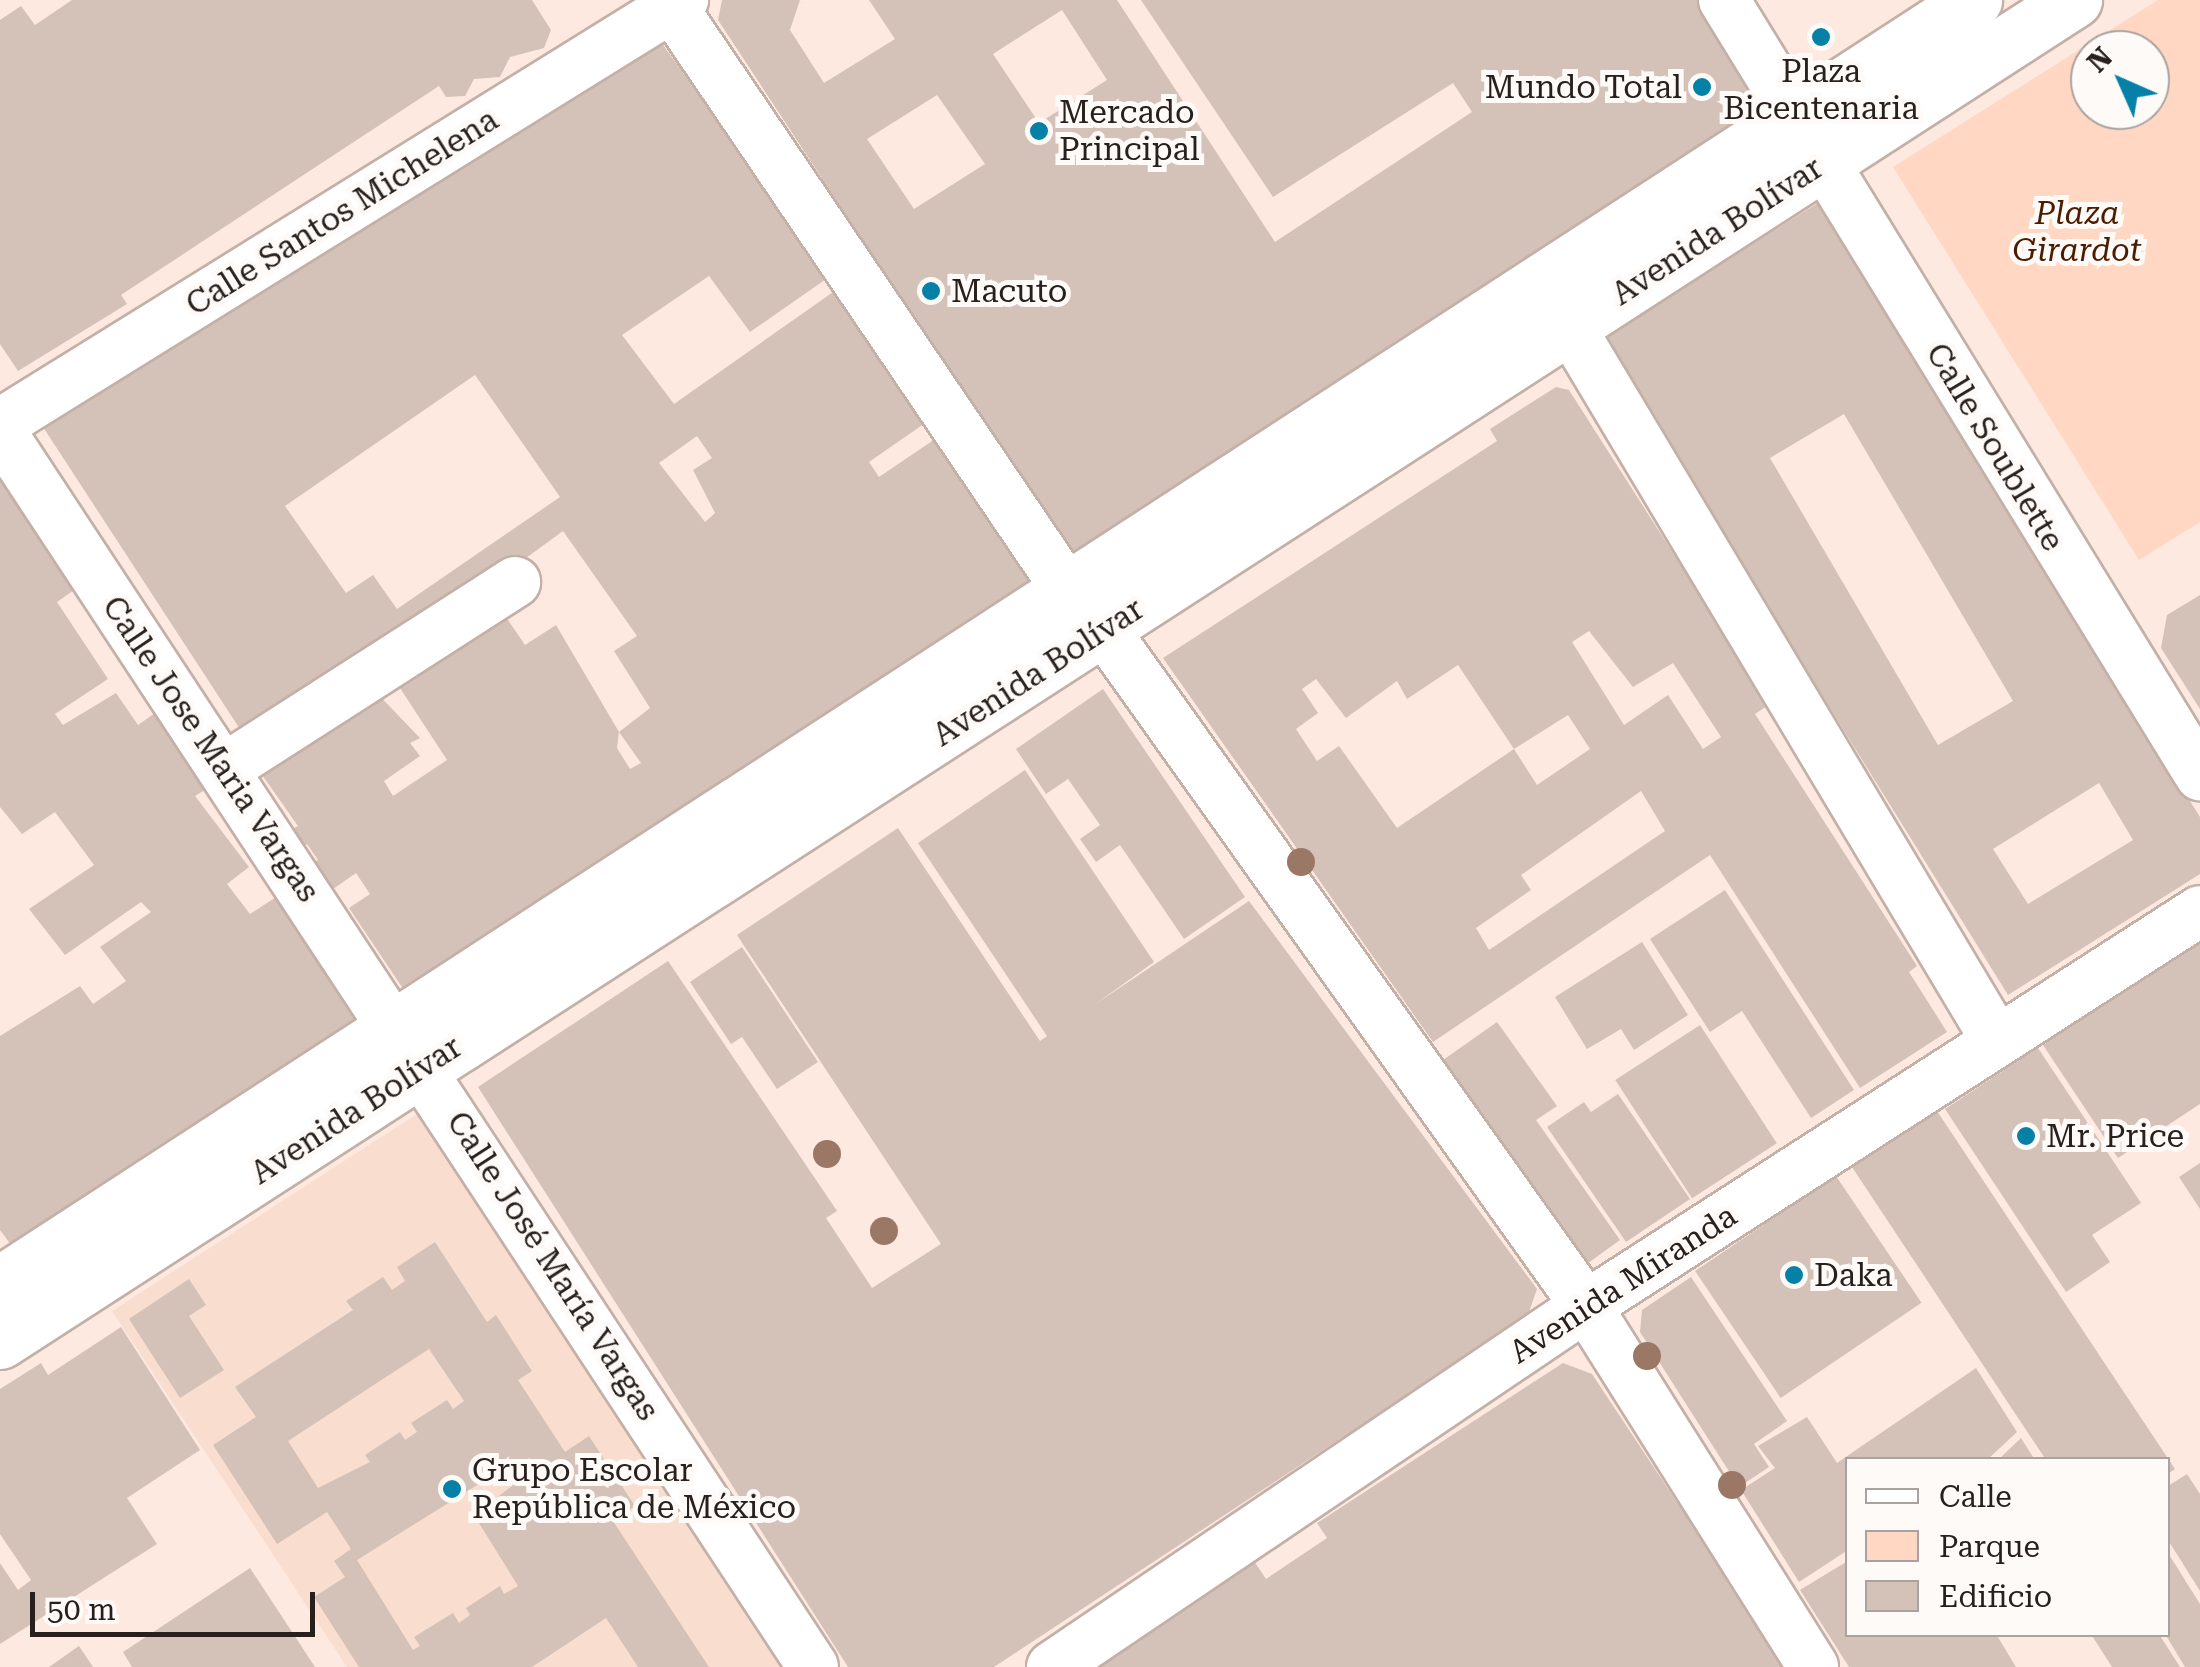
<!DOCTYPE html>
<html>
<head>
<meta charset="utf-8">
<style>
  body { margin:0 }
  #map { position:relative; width:2200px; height:1667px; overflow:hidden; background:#fde9e0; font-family:"Roboto Serif",serif }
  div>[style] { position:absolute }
  .built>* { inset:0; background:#f9ded0 }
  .green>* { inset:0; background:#ffd7c3 }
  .building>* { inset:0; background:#d4c1b8; transform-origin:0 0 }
  .roads { filter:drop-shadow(2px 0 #c3b0a7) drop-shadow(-2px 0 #c3b0a7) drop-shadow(0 2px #c3b0a7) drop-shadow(0 -2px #c3b0a7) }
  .minor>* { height:50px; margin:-25px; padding:0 25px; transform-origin:25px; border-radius:25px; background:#fff }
  .major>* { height:55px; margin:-27.5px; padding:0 27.5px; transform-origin:27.5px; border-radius:27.5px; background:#fff }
  .trees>* { width:28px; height:28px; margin:-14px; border-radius:50%; background:#9b7865 }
  .dots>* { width:28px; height:28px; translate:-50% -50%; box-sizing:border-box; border:5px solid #fefaf8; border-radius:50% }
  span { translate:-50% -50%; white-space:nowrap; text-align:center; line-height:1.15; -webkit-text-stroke:10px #fefaf8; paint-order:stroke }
  .poi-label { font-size:32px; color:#27201d }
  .right { translate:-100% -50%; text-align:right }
  .left { translate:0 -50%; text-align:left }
  .street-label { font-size:32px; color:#27201d }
  .park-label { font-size:32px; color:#4a1c00; font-style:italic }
  .legend { position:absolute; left:1845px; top:1457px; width:325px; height:180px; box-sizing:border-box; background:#fefaf8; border:2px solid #a8a3a0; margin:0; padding:12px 18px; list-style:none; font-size:30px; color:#27201d }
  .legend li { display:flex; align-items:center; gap:20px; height:50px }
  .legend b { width:50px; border:2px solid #a8a3a0 }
  .north { position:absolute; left:2070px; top:30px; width:100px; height:100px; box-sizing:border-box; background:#fefaf8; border:2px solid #a8a3a0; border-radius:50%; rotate:315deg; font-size:28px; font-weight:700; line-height:40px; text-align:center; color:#27201d }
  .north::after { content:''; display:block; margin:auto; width:35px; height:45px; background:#0580a6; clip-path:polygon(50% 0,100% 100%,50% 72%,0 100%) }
  .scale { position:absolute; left:30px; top:1592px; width:285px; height:45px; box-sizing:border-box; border:5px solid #27201d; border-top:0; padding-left:12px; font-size:30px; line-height:35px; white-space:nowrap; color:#27201d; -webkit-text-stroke:8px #fefaf8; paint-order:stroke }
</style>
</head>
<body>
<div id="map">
  <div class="built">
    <i style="clip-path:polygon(426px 1108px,790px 1667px,347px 1667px,112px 1311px)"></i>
  </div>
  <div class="green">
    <i style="clip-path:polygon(evenodd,2158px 0,2200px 0,2200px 522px,2139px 560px,1893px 167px,2158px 0,2090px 50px,2150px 50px,2150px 110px,2090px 110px,2090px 50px)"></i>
  </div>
  <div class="building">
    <i style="clip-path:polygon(72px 0,532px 0,551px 30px,544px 48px,510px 57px,500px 77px,474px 79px,465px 96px,446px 97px,439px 86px,121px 295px,127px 304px,18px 371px,0 344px,0 20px,21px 6px,35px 25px)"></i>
    <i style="clip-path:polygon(evenodd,722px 0,800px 0,790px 30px,824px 83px,895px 39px,869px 0,1117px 0,1275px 242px,1472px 112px,1453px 83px,1273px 197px,1141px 0,1704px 0,1773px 113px,1073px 561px,718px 20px,722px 0,1062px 10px,1107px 80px,1039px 123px,993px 54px,1062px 10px,722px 0,937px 95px,985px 164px,914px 209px,867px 139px,937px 95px)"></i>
    <i style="clip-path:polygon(evenodd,659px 39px,829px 277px,750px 332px,709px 276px,622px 335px,674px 404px,836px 290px,928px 421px,869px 462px,879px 477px,941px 435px,1044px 588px,412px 1002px,349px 908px,370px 894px,356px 873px,333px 889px,324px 883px,311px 864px,318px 860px,307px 844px,300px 849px,289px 831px,298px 826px,253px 762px,372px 688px,420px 738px,410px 743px,420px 756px,384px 781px,393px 796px,447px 760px,400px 688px,506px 617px,525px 645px,556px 625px,619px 732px,617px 748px,630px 769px,641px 763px,619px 732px,650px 708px,614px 651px,637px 636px,563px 531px,391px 657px,251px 746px,43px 427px,659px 39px,475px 375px,560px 497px,397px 609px,373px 575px,346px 593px,285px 506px,475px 375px,659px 39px,697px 436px,712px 458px,693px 470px,715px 513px,705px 522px,659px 463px,697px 436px)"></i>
    <i style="clip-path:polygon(evenodd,1818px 203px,2200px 817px,2200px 874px,2008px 995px,1601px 339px,1818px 203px,1844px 414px,2013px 701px,1938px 745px,1770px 458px,1844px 414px,1818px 203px,2099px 783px,2133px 840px,2028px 904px,1993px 849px,2099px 783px)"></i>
    <i style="clip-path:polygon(evenodd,1556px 387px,1569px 390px,1701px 597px,1767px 706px,1755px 714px,1917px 966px,1909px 972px,1947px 1032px,1860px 1088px,1710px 855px,1433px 1042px,1163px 658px,1497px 441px,1490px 429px,1556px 387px,1589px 631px,1633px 687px,1673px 663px,1721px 737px,1703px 749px,1668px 695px,1624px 725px,1572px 642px,1589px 631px,1556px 387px,1458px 665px,1514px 749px,1568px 715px,1590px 749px,1537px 785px,1514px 749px,1397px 828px,1339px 746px,1317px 761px,1296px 729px,1318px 713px,1302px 689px,1316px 679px,1346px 718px,1397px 681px,1407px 699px,1458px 665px,1556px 387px,1641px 791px,1665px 831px,1489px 950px,1476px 928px,1531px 890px,1521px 875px,1641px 791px)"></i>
    <i style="clip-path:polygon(0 471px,77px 588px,57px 602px,108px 679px,55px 714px,63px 725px,116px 693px,138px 725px,155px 713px,208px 788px,195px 796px,249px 867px,227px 884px,250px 914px,276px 897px,366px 1025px,17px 1253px,0 1230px,0 1036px,80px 986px,93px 1004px,126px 981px,100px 947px,151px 912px,141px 902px,65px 955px,29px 909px,94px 865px,55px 812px,22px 834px,0 807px)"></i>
    <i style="clip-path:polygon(2200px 595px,2200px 709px,2161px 648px,2167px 615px)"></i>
    <i style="clip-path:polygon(1103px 689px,1245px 897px,1184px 939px,1120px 845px,1096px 862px,1080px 839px,1100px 825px,1068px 779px,1046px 794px,1016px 749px)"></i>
    <i style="clip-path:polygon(1025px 770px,1154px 962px,1094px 1005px,1249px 901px,1537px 1289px,1528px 1315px,994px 1667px,848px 1667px,478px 1087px,668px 961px,837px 1211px,826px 1218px,872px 1288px,941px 1244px,737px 935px,898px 828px,1040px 1041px,1047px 1036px,918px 843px)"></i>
    <i style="clip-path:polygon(1725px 890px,1854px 1090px,1811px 1118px,1742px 1011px,1710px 1032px,1650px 939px)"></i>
    <i style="clip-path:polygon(2200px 941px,2200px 1104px,2118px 1158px,2043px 1045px)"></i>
    <i style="clip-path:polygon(1642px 942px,1688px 1015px,1634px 1050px,1621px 1029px,1587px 1049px,1555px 997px)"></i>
    <i style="clip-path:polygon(742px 947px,818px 1062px,777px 1089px,742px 1037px,731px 1044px,690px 982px)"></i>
    <i style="clip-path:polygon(1497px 1022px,1557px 1106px,1536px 1120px,1620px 1240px,1580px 1269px,1436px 1065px)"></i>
    <i style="left:1700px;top:1025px;width:141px;height:101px;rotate:57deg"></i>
    <i style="clip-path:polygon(2038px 1048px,2141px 1203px,2092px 1235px,2110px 1262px,2066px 1292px,1945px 1109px)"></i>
    <i style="clip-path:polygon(1618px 1094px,1690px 1199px,1626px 1242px,1547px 1127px,1584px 1102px,1591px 1112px)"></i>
    <i style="clip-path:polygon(1937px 1111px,2175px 1469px,2168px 1474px,2168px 1460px,2046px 1460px,1852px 1167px)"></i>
    <i style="clip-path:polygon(2200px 1163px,2200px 1209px,2179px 1177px)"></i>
    <i style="left:1836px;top:1176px;width:153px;height:170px;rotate:56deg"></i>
    <i style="clip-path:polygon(evenodd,435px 1242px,487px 1322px,496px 1315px,532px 1371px,518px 1380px,565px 1452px,589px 1436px,635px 1506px,613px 1521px,709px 1667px,638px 1667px,606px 1618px,532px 1667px,359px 1667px,314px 1597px,345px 1577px,334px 1561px,351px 1549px,327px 1512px,277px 1544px,213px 1445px,256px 1417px,235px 1387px,353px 1310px,346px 1301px,383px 1277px,392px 1290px,405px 1281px,397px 1267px,435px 1242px,429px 1349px,464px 1401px,453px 1409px,447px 1400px,411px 1423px,417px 1432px,405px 1440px,400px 1432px,365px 1455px,370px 1462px,318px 1488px,288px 1441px,429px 1349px,435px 1242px,511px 1464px,521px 1479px,474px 1515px,518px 1586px,504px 1594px,500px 1586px,466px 1608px,470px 1615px,459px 1623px,453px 1613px,414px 1637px,420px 1646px,413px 1650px,357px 1560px,511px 1464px)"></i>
    <i style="clip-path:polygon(1691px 1277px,1787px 1421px,1754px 1444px,1769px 1467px,1739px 1487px,1640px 1332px,1642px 1310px)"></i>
    <i style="clip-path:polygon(189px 1279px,206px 1305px,189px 1316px,224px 1370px,180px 1398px,129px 1319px)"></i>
    <i style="clip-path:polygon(121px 1327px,200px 1450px,127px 1498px,157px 1544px,0 1644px,0 1563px,18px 1590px,31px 1580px,0 1534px,0 1389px,41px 1363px,48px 1375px)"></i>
    <i style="clip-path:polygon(1563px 1363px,1592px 1374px,1786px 1667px,1095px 1667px,1190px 1596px,1195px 1603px,1254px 1561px,1266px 1579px,1327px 1538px,1317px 1523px)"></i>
    <i style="clip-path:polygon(1976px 1368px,2017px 1432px,1987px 1460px,1848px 1460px,1848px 1550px,1799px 1582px,1741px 1490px,1775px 1468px,1758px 1446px,1807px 1417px,1837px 1463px)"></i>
    <i style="clip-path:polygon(2021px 1438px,2035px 1460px,1998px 1460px)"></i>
    <i style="clip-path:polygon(2187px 1474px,2200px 1494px,2200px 1591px,2168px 1540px,2168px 1486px)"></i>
    <i style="clip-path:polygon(2168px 1553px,2200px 1604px,2200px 1667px,2185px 1667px,2165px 1634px)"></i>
    <i style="clip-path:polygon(1846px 1562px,1848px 1634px,1996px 1634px,2016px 1667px,1849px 1667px,1800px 1590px)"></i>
    <i style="clip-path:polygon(250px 1568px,315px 1667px,132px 1667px,123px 1652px)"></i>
    <i style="clip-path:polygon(2091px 1634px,2159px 1634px,2180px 1667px,2112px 1667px)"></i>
    <i style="clip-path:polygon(79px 1646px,93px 1667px,49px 1667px)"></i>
  </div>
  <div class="roads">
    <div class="minor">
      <i style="left:1724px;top:0;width:910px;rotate:58.44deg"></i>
      <i style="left:672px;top:7px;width:706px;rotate:55.86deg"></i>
      <i style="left:1570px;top:327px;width:832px;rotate:59.12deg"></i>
      <i style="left:0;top:424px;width:804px;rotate:-31.83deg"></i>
      <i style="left:0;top:431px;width:1479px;rotate:56.66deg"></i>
      <i style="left:1104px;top:630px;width:830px;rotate:54.51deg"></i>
      <i style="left:1586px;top:1306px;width:426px;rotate:57.8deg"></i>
      <i style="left:224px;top:769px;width:346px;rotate:-32.7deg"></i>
      <i style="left:1052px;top:1667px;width:645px;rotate:-34.06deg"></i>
      <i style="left:1586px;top:1306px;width:730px;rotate:-32.75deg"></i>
    </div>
    <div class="major">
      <i style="left:0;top:1284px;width:2355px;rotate:-33.04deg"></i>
      <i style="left:0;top:1341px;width:2470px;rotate:-32.89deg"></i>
    </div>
  </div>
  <div class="trees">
    <i style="left:1301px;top:862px"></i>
    <i style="left:827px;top:1154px"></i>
    <i style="left:884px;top:1231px"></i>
    <i style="left:1647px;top:1356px"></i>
    <i style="left:1732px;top:1485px"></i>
  </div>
  <div class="dots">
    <i style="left:1821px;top:37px;background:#0580a6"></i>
    <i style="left:1702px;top:87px;background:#0580a6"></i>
    <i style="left:1039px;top:131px;background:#0580a6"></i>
    <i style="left:931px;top:291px;background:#0580a6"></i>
    <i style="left:2026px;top:1136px;background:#0580a6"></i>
    <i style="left:1794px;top:1275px;background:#0580a6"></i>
    <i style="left:452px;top:1489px;background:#0580a6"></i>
  </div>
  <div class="poi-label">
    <span style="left:1821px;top:90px">Plaza<br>Bicentenaria</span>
    <span class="right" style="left:1682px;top:87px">Mundo Total</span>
    <span class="left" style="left:1059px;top:131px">Mercado<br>Principal</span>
    <span class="left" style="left:951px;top:291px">Macuto</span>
    <span class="left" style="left:2046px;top:1136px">Mr. Price</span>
    <span class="left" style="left:1814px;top:1275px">Daka</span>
    <span class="left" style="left:472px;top:1489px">Grupo Escolar<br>República de México</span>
  </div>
  <div class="street-label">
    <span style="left:342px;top:212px;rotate:-32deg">Calle Santos Michelena</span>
    <span style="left:1717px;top:231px;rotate:-33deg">Avenida Bolívar</span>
    <span style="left:1995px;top:447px;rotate:59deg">Calle Soublette</span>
    <span style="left:1038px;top:672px;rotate:-33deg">Avenida Bolívar</span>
    <span style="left:211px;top:749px;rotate:56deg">Calle Jose Maria Vargas</span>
    <span style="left:356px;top:1110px;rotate:-33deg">Avenida Bolívar</span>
    <span style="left:553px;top:1266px;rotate:57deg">Calle José María Vargas</span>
    <span style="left:1623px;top:1284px;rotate:-33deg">Avenida Miranda</span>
  </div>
  <div class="park-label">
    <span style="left:2077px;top:232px">Plaza<br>Girardot</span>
  </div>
  <ul class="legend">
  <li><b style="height:12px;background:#fff"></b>Calle</li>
  <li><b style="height:28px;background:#ffd7c3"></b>Parque</li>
  <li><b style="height:28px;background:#d4c1b8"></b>Edificio</li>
  </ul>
  <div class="north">N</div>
  <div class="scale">50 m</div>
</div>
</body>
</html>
